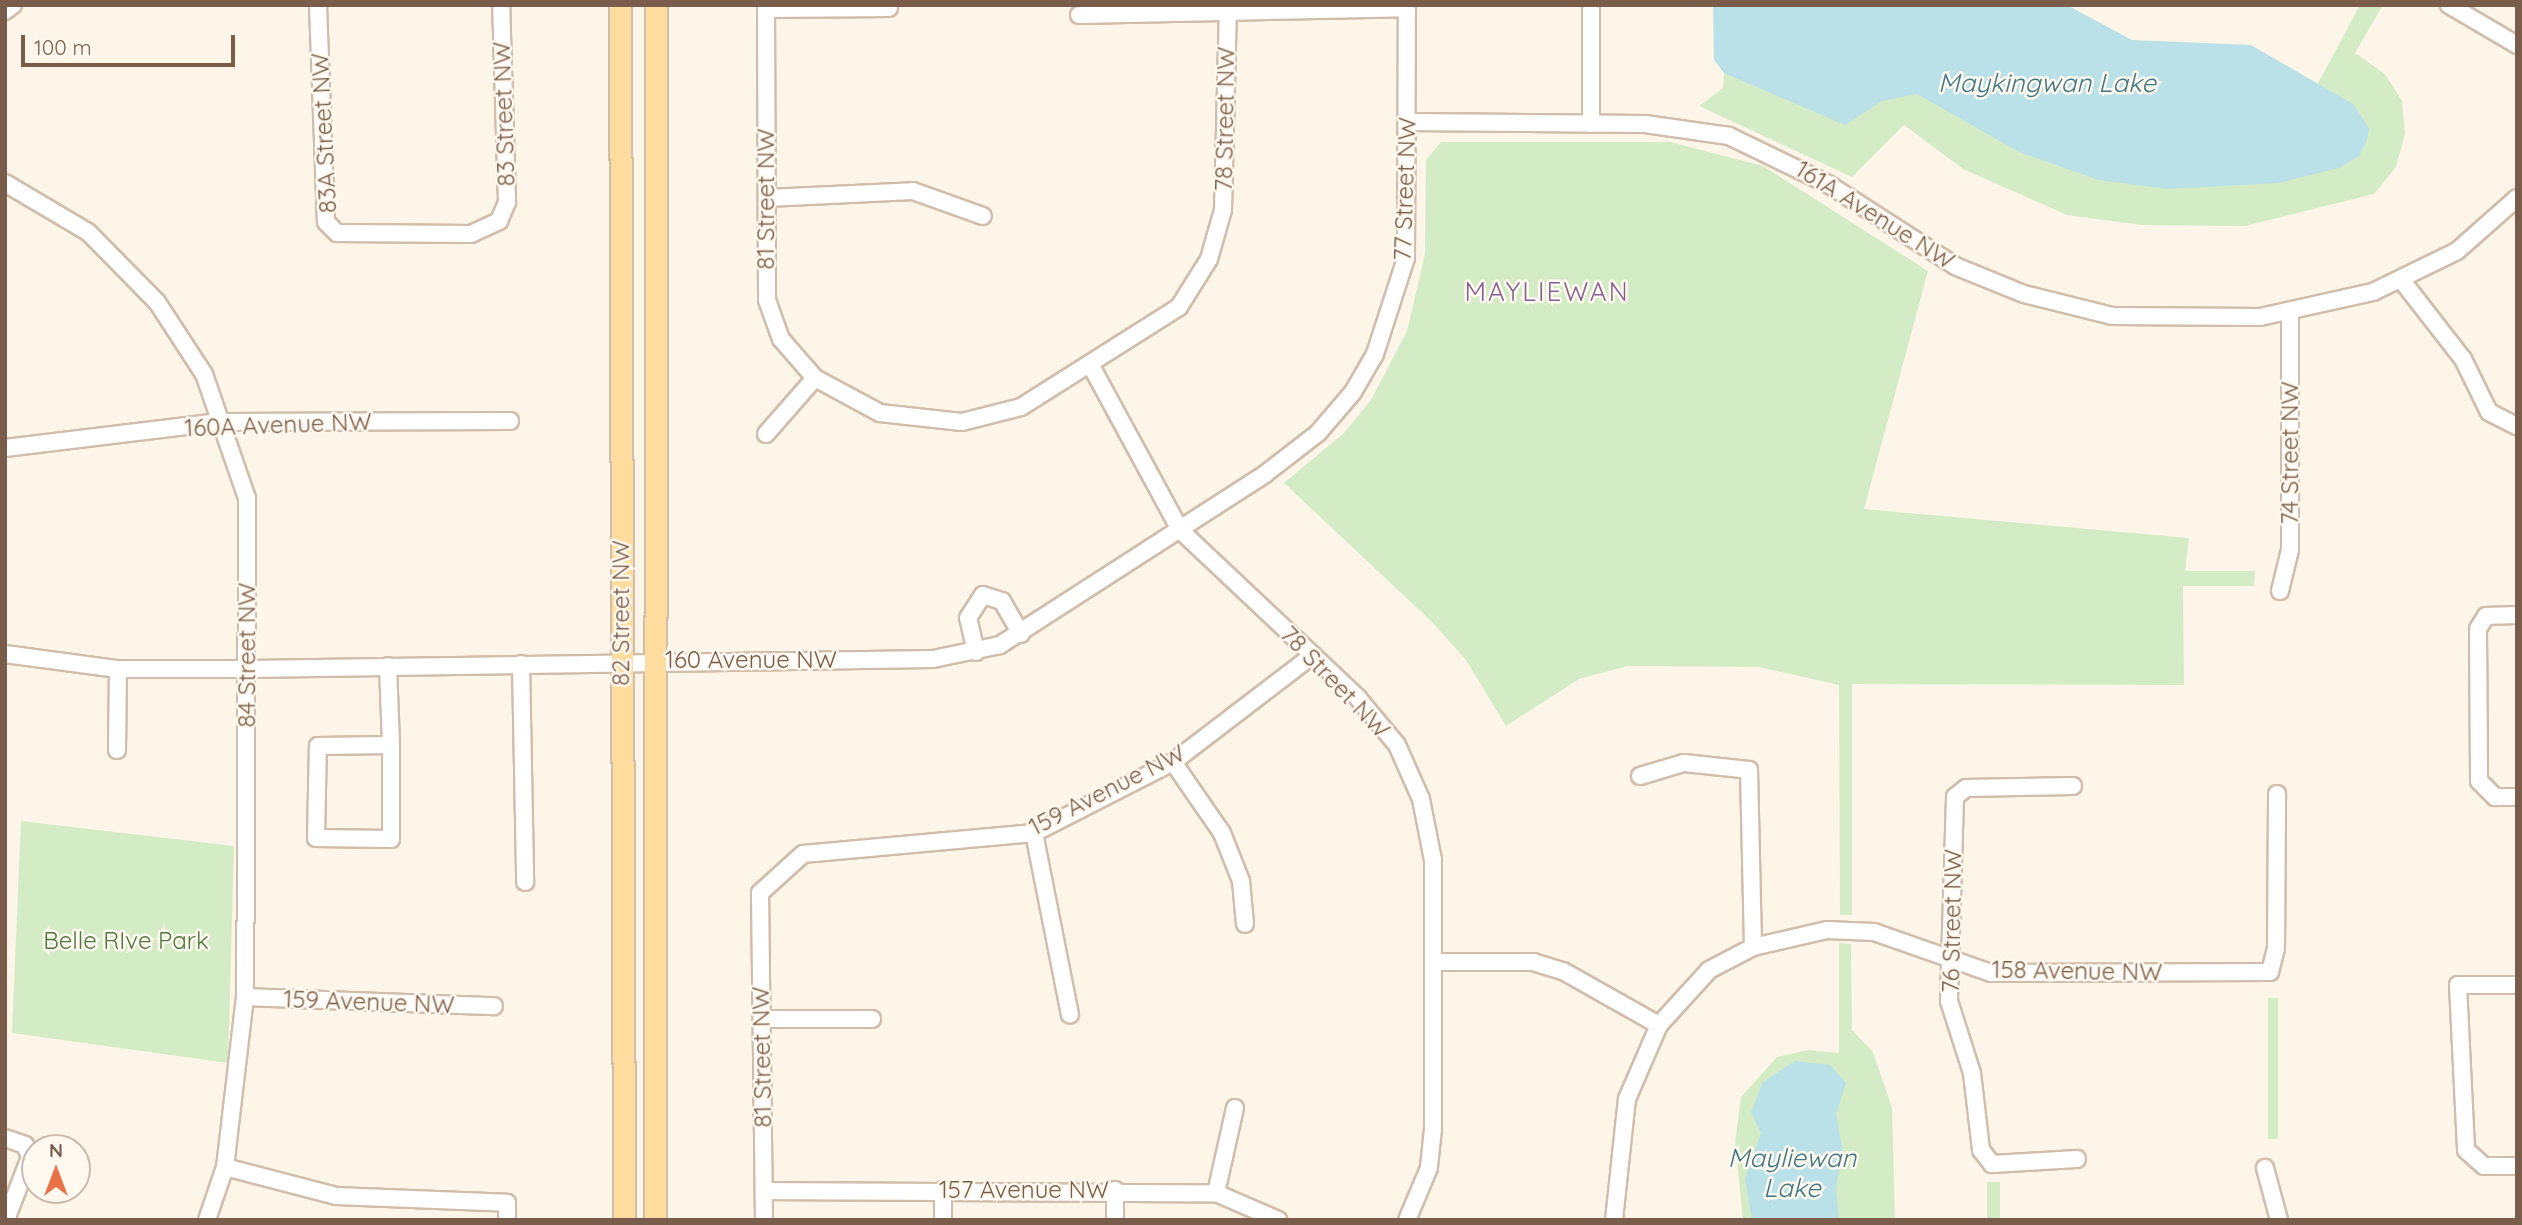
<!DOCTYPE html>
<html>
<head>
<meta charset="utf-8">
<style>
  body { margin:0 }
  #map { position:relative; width:2522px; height:1225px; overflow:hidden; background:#fdf5e7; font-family:Quicksand,sans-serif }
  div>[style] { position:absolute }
  .green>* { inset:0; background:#d4ecc5; transform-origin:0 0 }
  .water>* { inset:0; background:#bae0e8 }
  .roads { filter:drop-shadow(2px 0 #d0bdac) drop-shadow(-2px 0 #d0bdac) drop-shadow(0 2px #d0bdac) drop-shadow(0 -2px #d0bdac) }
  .minor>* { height:16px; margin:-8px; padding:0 8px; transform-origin:8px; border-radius:8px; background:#fff }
  .major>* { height:21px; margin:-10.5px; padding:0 10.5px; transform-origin:10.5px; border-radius:10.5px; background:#fddc9e }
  span { translate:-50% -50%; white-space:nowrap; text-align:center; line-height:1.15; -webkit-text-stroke:5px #fff9ef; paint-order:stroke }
  .street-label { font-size:24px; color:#795c4a }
  .park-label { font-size:24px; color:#4e793f }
  .water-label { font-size:26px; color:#3f7885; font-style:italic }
  .neighbourhood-label { font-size:26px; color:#856295; letter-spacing:2px }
  .frame { position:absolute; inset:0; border:7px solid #795c4a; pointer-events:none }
  .north { position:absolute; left:21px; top:1134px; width:70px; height:70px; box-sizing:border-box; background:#fff9ef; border:2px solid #c9baad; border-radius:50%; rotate:0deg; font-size:19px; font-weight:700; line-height:28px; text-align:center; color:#795c4a }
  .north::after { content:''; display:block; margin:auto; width:24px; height:32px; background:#eb7149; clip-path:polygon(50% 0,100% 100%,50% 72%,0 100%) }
  .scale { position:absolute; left:21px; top:35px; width:214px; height:32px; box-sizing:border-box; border:4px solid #795c4a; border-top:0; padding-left:9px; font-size:21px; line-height:24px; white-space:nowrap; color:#795c4a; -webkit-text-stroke:5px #fff9ef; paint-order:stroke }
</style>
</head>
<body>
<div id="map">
  <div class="green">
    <i style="clip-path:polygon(2360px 5px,2383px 5px,2355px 53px,2385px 74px,2402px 101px,2405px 134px,2396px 167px,2374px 194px,2245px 226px,2142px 225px,2067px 215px,1963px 169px,1904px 125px,1852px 177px,1699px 106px,1723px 88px,1724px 73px,1833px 96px,1906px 80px,2320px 146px,2317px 85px)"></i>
    <i style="clip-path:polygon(1441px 142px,1670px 142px,1763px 166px,1928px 271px,1864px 509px,2189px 538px,2185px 571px,2255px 571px,2254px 586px,2183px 586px,2184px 685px,1852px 684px,1852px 915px,1840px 915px,1839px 685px,1759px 667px,1628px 666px,1579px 679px,1506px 726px,1466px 660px,1432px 622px,1284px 483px,1344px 433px,1371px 400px,1407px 331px,1425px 254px,1426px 160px)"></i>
    <i style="clip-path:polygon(21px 821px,234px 846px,228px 1063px,12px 1033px)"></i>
    <i style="clip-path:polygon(1839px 943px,1851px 944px,1852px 1030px,1873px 1052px,1892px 1108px,1895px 1220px,1743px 1220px,1735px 1142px,1741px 1097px,1777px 1057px,1808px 1050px,1839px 1053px)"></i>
    <i style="left:2268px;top:998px;width:10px;height:141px"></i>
    <i style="left:1987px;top:1182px;width:13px;height:38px"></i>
  </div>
  <div class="water">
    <i style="clip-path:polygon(1713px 5px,2067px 5px,2132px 40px,2251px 45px,2353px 104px,2369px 128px,2367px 140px,2359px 156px,2339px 168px,2278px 183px,2167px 189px,2099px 180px,2019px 152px,1917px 94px,1882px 101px,1845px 125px,1724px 73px,1714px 60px)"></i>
    <i style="clip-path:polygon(1795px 1061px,1830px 1065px,1846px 1083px,1836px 1114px,1843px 1152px,1836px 1187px,1839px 1220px,1752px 1220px,1745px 1179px,1761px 1133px,1751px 1112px,1763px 1082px)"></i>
  </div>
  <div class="roads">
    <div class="minor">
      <i style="left:318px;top:5px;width:217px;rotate:87.9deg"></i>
      <i style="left:326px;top:222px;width:16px;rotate:45deg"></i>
      <i style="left:337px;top:233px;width:134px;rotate:0.4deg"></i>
      <i style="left:471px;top:234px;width:31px;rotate:-25deg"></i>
      <i style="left:499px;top:221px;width:21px;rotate:-67deg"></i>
      <i style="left:507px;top:202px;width:197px;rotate:-91.7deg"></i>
      <i style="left:766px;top:5px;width:295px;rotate:89.8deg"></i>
      <i style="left:767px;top:300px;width:41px;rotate:70.3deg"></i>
      <i style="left:781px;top:339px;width:52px;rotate:48.9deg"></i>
      <i style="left:815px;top:378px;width:74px;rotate:28.3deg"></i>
      <i style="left:880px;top:413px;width:82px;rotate:6.3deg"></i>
      <i style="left:962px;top:422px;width:61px;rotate:-14.3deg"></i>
      <i style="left:1021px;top:407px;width:187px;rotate:-32.3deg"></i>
      <i style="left:1179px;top:307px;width:57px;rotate:-58deg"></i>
      <i style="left:1209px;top:259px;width:51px;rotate:-74.1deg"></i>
      <i style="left:1223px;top:210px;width:205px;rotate:-88.6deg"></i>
      <i style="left:2449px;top:5px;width:79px;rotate:30.5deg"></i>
      <i style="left:766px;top:9px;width:123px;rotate:-0.5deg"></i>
      <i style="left:5px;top:11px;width:10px;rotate:-37deg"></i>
      <i style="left:1079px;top:15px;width:328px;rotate:-1.2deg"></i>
      <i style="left:1408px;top:122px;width:237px;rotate:0.5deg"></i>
      <i style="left:1645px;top:124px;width:85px;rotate:8.1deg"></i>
      <i style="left:1729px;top:136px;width:110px;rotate:25.9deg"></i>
      <i style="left:1828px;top:184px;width:151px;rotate:32.8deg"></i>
      <i style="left:1955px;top:266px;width:74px;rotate:22.1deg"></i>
      <i style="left:2024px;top:294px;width:91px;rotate:14deg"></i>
      <i style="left:2112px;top:316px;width:148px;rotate:0.4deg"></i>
      <i style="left:2260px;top:317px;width:116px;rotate:-12.5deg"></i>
      <i style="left:2373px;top:292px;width:93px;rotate:-26deg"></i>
      <i style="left:2457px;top:251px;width:80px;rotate:-41.5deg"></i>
      <i style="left:1591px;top:124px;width:119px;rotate:-90deg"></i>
      <i style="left:5px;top:183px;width:96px;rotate:30.6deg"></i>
      <i style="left:88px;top:232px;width:98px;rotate:45.4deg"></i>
      <i style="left:157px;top:302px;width:86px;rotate:56.9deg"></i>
      <i style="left:204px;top:374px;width:131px;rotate:70.9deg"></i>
      <i style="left:247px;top:498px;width:499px;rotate:90.2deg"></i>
      <i style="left:245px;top:997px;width:171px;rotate:96.7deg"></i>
      <i style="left:225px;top:1167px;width:56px;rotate:108.8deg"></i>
      <i style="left:767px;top:198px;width:146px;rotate:-2.7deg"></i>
      <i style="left:913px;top:191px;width:74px;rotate:19.7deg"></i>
      <i style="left:2403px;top:282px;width:98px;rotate:52.1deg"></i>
      <i style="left:2463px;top:359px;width:59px;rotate:63.9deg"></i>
      <i style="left:2489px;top:412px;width:31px;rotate:27deg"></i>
      <i style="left:1090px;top:364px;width:189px;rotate:61.5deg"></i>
      <i style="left:1180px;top:530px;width:245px;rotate:43.3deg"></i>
      <i style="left:1358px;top:698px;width:61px;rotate:50.3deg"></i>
      <i style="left:1397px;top:745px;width:59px;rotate:66deg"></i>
      <i style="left:1421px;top:799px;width:62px;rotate:78.9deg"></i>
      <i style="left:1433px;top:860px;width:269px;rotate:90deg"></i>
      <i style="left:1433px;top:1129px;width:39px;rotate:96deg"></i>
      <i style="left:1429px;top:1168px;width:56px;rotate:112.9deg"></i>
      <i style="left:766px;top:434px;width:74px;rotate:-48.8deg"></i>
      <i style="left:5px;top:448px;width:218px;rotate:-6.9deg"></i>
      <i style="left:221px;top:422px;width:289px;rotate:-0.2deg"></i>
      <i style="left:2280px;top:591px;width:42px;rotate:-76.3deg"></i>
      <i style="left:2290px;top:550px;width:237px;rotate:-90deg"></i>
      <i style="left:2517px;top:615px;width:31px;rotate:178deg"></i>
      <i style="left:2486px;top:616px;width:15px;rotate:122deg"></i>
      <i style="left:2478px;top:629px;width:152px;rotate:89.6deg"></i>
      <i style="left:2479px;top:781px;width:23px;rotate:45deg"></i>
      <i style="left:2495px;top:797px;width:22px"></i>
      <i style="left:976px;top:652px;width:35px;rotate:-103deg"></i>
      <i style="left:968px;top:618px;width:27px;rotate:-57deg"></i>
      <i style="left:983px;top:595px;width:20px;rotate:18deg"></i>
      <i style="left:1002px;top:601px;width:38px;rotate:60deg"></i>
      <i style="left:5px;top:654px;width:114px;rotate:7.6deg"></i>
      <i style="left:118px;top:669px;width:130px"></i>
      <i style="left:248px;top:669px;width:685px;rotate:-0.84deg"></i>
      <i style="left:933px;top:659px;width:68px;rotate:-11.8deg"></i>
      <i style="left:1000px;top:645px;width:315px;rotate:-32.8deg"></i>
      <i style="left:1265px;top:474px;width:67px;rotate:-37.7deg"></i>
      <i style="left:1318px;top:433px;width:54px;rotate:-49.5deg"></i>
      <i style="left:1353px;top:392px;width:44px;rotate:-59.9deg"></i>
      <i style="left:1375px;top:354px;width:101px;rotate:-72.1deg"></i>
      <i style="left:1406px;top:258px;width:253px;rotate:-89.8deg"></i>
      <i style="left:521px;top:664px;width:218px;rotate:88.9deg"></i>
      <i style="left:388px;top:666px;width:79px;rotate:87.8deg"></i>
      <i style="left:391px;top:745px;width:94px;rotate:90deg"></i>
      <i style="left:391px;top:839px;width:75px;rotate:-179.2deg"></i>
      <i style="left:316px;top:838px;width:92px;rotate:-88.8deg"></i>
      <i style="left:318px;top:746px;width:73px;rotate:-0.8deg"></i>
      <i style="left:117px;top:750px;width:81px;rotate:-89.3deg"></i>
      <i style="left:1173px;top:762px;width:86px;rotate:55.4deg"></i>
      <i style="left:1222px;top:833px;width:52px;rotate:68.4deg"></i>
      <i style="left:1241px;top:881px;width:43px;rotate:84.7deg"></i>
      <i style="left:1640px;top:776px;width:46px;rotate:-16.5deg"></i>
      <i style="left:1684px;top:763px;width:65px;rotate:6.1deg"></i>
      <i style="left:1749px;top:770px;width:177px;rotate:88.7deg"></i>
      <i style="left:2073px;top:786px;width:107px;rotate:178.9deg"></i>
      <i style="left:1966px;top:788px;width:14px;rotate:141deg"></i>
      <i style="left:1955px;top:797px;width:204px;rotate:91.7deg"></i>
      <i style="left:1949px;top:1001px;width:76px;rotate:72.3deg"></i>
      <i style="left:1972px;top:1073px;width:78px;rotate:83.3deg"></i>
      <i style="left:1981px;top:1150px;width:18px;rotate:52deg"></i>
      <i style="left:1992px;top:1164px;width:85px;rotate:-3.4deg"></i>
      <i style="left:1034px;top:833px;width:185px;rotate:78.8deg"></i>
      <i style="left:1435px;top:962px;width:98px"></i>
      <i style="left:1533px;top:962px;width:31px;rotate:17deg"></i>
      <i style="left:1563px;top:971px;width:110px;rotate:29.4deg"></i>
      <i style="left:2517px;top:985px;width:59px;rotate:180deg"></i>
      <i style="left:2458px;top:985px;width:165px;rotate:87.2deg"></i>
      <i style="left:2466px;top:1150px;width:24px;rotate:42deg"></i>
      <i style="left:2484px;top:1166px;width:33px"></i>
      <i style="left:245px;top:997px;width:249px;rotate:2.1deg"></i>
      <i style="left:762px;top:1019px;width:110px"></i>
      <i style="left:5px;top:1138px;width:21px;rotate:19deg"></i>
      <i style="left:25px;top:1145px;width:13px;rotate:67deg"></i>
      <i style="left:30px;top:1157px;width:67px;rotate:110.9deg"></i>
      <i style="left:225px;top:1167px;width:115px;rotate:14.6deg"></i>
      <i style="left:336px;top:1196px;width:171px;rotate:2.3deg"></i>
      <i style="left:507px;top:1203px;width:17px;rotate:90deg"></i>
      <i style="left:2265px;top:1168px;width:54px;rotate:74.9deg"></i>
      <i style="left:764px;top:1191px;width:452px;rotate:0.3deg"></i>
      <i style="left:1216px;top:1193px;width:68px;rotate:23.5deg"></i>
      <i style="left:1216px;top:1193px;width:87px;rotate:-77.4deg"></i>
      <i style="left:764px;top:1220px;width:327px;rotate:-90.7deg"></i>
      <i style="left:760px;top:893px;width:58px;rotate:-42.2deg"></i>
      <i style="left:803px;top:854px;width:232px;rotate:-5.2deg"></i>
      <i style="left:1034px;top:833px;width:156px;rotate:-27.1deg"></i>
      <i style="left:1173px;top:762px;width:176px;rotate:-37.4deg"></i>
      <i style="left:943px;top:1220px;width:30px;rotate:-90deg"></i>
      <i style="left:1115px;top:1220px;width:30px;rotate:-90deg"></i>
      <i style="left:1614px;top:1220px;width:122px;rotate:-83.9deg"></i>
      <i style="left:1627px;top:1099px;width:81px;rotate:-66.6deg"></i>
      <i style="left:1659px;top:1025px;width:74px;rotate:-47.7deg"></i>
      <i style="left:1709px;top:970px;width:50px;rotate:-27.6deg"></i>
      <i style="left:1753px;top:947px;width:76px;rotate:-12.9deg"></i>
      <i style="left:1827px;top:930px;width:47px;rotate:2.4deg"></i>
      <i style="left:1874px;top:932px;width:124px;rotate:19.3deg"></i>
      <i style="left:1991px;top:973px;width:279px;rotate:-0.2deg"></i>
      <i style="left:2270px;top:972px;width:25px;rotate:-76deg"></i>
      <i style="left:2276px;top:948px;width:154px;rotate:-89.6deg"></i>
    </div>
    <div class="major">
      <i style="left:620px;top:5px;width:1215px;rotate:89.81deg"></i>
      <i style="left:655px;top:1220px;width:1215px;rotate:-89.95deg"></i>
    </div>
  </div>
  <div class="street-label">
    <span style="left:504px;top:114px;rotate:-92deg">83 Street NW</span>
    <span style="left:1225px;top:119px;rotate:-89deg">78 Street NW</span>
    <span style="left:324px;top:133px;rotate:-93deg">83A Street NW</span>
    <span style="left:1405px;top:189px;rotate:-88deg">77 Street NW</span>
    <span style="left:766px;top:199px;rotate:-90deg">81 Street NW</span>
    <span style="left:1875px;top:215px;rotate:32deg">161A Avenue NW</span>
    <span style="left:278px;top:425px;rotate:-2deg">160A Avenue NW</span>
    <span style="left:2290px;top:453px;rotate:-90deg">74 Street NW</span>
    <span style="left:621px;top:613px;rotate:-90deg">82 Street NW</span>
    <span style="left:247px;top:655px;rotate:-90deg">84 Street NW</span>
    <span style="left:751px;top:660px">160 Avenue NW</span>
    <span style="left:1335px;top:682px;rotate:46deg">78 Street NW</span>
    <span style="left:1107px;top:790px;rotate:-27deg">159 Avenue NW</span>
    <span style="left:1952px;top:921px;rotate:-89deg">76 Street NW</span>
    <span style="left:2077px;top:971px;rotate:1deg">158 Avenue NW</span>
    <span style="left:369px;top:1002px;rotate:2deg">159 Avenue NW</span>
    <span style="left:762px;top:1057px;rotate:-91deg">81 Street NW</span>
    <span style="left:1024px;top:1190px">157 Avenue NW</span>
  </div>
  <div class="park-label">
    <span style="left:126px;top:941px">Belle RIve Park</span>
  </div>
  <div class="water-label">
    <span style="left:2047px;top:83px">Maykingwan Lake</span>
    <span style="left:1792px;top:1173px">Mayliewan<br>Lake</span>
  </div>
  <div class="neighbourhood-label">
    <span style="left:1547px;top:292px">MAYLIEWAN</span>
  </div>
  <div class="frame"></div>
  <div class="north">N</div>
  <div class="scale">100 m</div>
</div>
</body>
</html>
